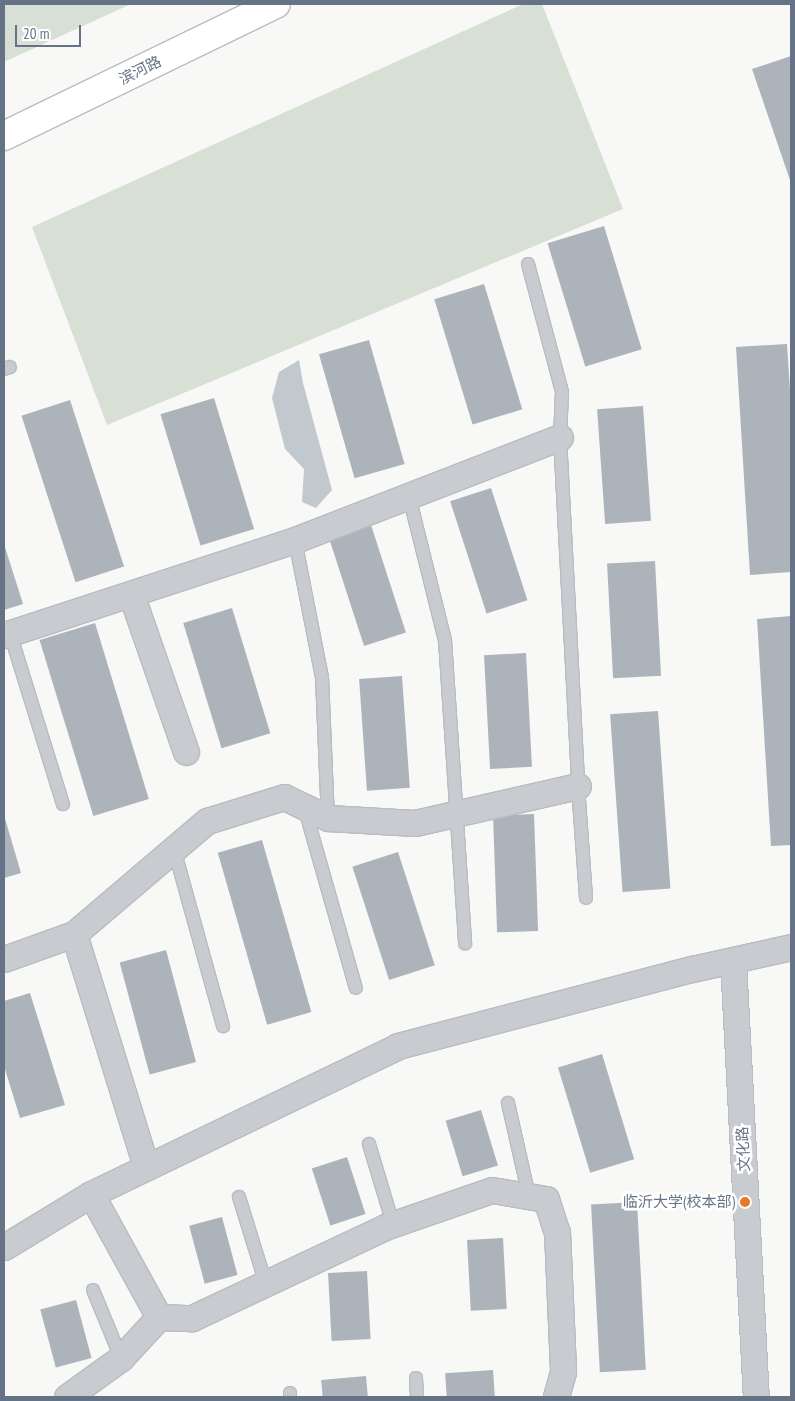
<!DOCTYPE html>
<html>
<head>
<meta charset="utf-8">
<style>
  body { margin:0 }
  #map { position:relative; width:795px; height:1401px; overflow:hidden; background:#f8f8f6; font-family:"PT Sans Narrow","Noto Sans SC",sans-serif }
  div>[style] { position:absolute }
  .green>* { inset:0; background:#d8e0d6 }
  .water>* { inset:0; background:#c1c8ce }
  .building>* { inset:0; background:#acb3bb; transform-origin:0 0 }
  .roads { filter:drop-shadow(1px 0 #b9bcc1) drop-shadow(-1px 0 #b9bcc1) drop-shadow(0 1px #b9bcc1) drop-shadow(0 -1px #b9bcc1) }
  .service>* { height:12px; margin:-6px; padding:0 6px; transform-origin:6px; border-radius:6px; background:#c8cbcf }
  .minor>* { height:25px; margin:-12.5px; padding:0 12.5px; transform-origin:12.5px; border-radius:12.5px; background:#c8cbcf }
  .primary>* { height:28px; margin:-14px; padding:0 14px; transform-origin:14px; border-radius:14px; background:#fff }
  .dots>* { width:14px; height:14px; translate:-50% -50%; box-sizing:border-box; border:2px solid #fff; border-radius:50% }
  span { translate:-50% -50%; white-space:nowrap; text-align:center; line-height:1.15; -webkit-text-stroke:5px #fff; paint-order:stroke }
  .street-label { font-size:15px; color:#667387 }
  .poi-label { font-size:15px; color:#667387 }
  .right { translate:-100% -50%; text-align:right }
  .frame { position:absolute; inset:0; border:5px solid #667387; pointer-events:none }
  .scale { position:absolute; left:15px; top:25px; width:66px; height:22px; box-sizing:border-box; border:2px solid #667387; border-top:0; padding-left:6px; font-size:15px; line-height:18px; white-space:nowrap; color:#667387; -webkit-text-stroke:4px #fff; paint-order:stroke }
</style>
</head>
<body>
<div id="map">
  <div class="green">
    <i style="clip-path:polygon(4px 4px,131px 4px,4px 62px)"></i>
    <i style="clip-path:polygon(523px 4px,542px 4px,623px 209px,107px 425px,32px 227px)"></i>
  </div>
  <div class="water">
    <i style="clip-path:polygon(299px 360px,303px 383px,332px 490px,316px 508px,302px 502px,304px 469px,285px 449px,272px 398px,279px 372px)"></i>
  </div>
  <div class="building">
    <i style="clip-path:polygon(791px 56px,791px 183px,752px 69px)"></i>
    <i style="left:604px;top:226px;width:129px;height:59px;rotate:73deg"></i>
    <i style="left:484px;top:284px;width:131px;height:52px;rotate:73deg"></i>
    <i style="left:369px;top:340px;width:129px;height:52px;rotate:74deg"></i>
    <i style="clip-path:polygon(787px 344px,791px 405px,791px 572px,750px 575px,736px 347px)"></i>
    <i style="left:214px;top:398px;width:137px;height:56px;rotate:73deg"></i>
    <i style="left:70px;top:400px;width:175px;height:51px;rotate:72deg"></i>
    <i style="left:643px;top:406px;width:115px;height:46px;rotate:86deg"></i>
    <i style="left:491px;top:488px;width:118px;height:43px;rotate:72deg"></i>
    <i style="left:371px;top:525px;width:113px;height:44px;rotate:72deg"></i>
    <i style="clip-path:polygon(4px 544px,23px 604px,4px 610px)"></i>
    <i style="left:655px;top:561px;width:115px;height:48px;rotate:87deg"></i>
    <i style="left:232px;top:608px;width:131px;height:51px;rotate:73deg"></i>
    <i style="clip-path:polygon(791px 616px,791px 845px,771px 846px,757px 619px)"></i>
    <i style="left:95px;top:623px;width:184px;height:58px;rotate:73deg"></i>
    <i style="left:526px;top:653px;width:114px;height:42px;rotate:87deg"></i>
    <i style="left:402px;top:676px;width:112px;height:43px;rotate:86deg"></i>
    <i style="left:658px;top:711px;width:178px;height:48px;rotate:86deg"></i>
    <i style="left:534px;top:814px;width:117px;height:41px;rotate:88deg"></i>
    <i style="clip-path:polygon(4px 815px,21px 873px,4px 878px)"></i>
    <i style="left:262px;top:840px;width:179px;height:46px;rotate:74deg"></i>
    <i style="left:398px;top:852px;width:119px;height:48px;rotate:72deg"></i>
    <i style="left:166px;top:950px;width:116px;height:48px;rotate:75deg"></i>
    <i style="clip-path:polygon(30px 993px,65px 1105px,20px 1118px,4px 1066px,4px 1001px)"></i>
    <i style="left:602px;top:1054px;width:110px;height:46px;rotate:73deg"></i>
    <i style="left:481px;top:1110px;width:58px;height:37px;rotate:73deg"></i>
    <i style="left:347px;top:1157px;width:60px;height:37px;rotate:72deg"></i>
    <i style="left:637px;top:1202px;width:168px;height:46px;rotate:87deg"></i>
    <i style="left:222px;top:1217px;width:60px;height:34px;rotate:75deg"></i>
    <i style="left:503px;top:1238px;width:71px;height:36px;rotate:87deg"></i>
    <i style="left:367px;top:1271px;width:68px;height:39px;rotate:87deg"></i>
    <i style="left:76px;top:1300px;width:60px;height:37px;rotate:75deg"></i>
    <i style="left:493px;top:1370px;width:27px;height:48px;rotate:86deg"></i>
    <i style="left:366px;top:1376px;width:21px;height:45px;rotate:85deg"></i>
  </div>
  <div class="roads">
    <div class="service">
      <i style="left:528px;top:264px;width:132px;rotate:75.1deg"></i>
      <i style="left:562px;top:392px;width:45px;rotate:92.5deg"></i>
      <i style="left:560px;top:437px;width:349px;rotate:87deg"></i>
      <i style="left:578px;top:786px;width:112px;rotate:85.9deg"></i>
      <i style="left:4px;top:369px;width:6px;rotate:-18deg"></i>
      <i style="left:409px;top:496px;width:148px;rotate:76deg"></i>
      <i style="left:445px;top:640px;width:304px;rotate:86.2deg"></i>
      <i style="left:295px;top:540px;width:140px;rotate:78.9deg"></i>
      <i style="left:322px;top:677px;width:141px;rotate:87.6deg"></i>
      <i style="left:10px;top:633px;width:179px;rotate:72.8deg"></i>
      <i style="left:304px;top:806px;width:189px;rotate:74.1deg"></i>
      <i style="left:174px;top:849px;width:184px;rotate:74.5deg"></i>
      <i style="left:508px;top:1103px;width:95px;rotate:77.3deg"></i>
      <i style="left:369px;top:1144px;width:84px;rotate:73.3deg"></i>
      <i style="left:239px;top:1197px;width:91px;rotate:72.8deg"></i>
      <i style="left:93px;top:1290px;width:74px;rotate:67.6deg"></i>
      <i style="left:416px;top:1378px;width:19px;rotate:87deg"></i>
      <i style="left:290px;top:1393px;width:4px;rotate:90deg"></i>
    </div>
    <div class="minor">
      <i style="left:131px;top:594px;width:167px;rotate:70.8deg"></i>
      <i style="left:4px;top:635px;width:306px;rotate:-18.1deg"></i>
      <i style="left:295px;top:540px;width:284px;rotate:-21.2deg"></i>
      <i style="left:74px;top:934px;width:175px;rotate:-40.4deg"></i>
      <i style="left:207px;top:821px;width:81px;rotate:-17.3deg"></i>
      <i style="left:284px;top:797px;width:49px;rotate:25.5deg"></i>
      <i style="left:328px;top:818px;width:87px;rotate:3.3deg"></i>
      <i style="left:415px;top:823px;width:167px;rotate:-12.8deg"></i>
      <i style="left:4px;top:959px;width:74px;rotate:-19.7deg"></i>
      <i style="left:74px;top:934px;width:244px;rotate:72.8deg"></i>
      <i style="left:733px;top:961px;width:437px;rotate:87deg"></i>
      <i style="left:91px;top:1194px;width:141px;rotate:61.1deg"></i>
      <i style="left:4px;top:1247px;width:102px;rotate:-31.3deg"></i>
      <i style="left:91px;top:1194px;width:341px;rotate:-25.7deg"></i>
      <i style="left:398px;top:1046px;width:304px;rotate:-14.7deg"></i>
      <i style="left:692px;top:969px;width:101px;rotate:-12.5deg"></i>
      <i style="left:67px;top:1397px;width:67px;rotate:-35.8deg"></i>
      <i style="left:121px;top:1358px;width:56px;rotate:-47.2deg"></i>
      <i style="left:159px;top:1317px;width:33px;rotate:2deg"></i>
      <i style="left:192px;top:1318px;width:213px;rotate:-25.2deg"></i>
      <i style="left:385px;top:1227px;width:113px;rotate:-19.1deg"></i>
      <i style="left:492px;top:1190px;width:55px;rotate:9.5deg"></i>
      <i style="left:546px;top:1199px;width:35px;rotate:72deg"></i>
      <i style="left:557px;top:1232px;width:140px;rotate:87.5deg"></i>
      <i style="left:563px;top:1372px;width:26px;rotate:106deg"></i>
    </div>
    <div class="primary">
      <i style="left:4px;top:136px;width:302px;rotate:-25.9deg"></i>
    </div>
  </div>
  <div class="dots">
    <i style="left:745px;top:1202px;background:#e87726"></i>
  </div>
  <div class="street-label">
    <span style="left:140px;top:70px;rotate:-26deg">滨河路</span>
    <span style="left:743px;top:1149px;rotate:-93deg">文化路</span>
  </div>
  <div class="poi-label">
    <span class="right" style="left:735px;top:1202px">临沂大学(校本部)</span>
  </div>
  <div class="frame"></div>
  <div class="scale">20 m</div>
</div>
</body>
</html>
